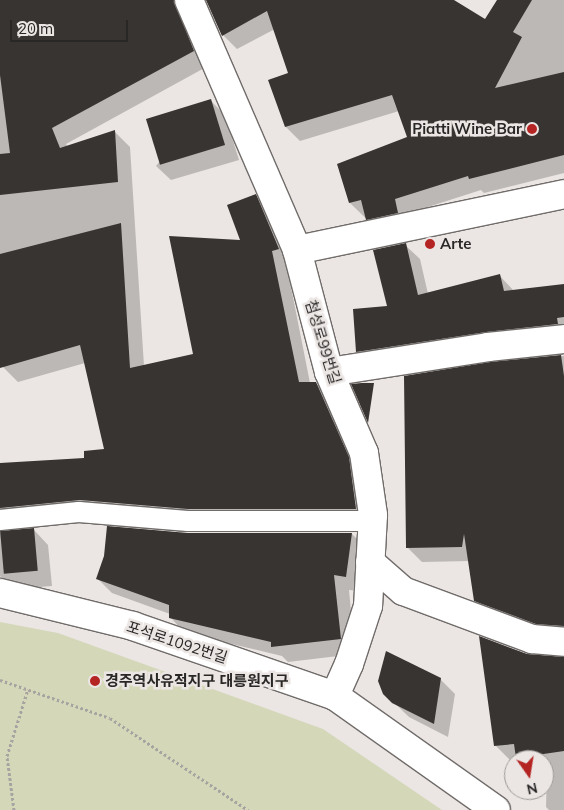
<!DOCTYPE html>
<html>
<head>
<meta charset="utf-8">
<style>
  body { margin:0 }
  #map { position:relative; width:564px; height:810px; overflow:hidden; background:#ebe6e4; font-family:Mulish,"Noto Sans KR",sans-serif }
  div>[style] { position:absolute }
  .green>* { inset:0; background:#d4d7b8 }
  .shadow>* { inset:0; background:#0003 }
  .building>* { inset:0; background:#383432; transform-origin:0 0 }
  .path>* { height:3px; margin-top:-1.5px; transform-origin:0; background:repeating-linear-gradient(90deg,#a7a3a1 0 2.5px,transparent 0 5px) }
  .roads { filter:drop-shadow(1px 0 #706c6a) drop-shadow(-1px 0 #706c6a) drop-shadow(0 1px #706c6a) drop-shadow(0 -1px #706c6a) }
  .service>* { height:20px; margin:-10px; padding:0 10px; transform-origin:10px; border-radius:10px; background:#fff }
  .minor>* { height:28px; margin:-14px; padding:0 14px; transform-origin:14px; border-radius:14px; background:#fff }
  .dots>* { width:14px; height:14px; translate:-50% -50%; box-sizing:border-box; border:2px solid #ebe6e4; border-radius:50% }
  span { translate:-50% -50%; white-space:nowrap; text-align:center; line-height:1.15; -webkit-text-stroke:5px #ebe6e4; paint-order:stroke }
  .poi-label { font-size:15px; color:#292726; font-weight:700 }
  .right { translate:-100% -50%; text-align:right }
  .left { translate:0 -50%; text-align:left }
  .street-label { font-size:15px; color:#292726 }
  .north { position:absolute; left:504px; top:750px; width:50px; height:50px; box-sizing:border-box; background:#ebe6e4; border:1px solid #9d9a98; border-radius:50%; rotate:167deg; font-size:14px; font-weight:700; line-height:20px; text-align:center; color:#292726 }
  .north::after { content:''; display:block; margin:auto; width:18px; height:22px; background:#b42422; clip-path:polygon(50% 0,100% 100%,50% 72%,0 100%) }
  .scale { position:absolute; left:10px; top:20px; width:118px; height:22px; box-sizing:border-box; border:2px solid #292726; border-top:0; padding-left:6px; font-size:15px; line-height:18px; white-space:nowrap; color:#292726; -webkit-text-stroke:4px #ebe6e4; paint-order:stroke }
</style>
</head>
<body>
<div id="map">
  <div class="green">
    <i style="clip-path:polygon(0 622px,58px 633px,323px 729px,442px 810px,0 810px)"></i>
  </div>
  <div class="shadow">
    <i style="clip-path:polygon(0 0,177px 0,208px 66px,66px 144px,68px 147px,115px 132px,130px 147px,144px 366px,194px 355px,242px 241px,255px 195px,271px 211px,294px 264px,287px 267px,310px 383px,316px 383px,331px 399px,364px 474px,370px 524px,0 512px,0 464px,85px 460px,105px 451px,85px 363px,18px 382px,3px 367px,0 357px)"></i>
    <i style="clip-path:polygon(207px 0,451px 0,428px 116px,498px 0,564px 0,564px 173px,484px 193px,481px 190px,409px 213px,381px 233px,350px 203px,338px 164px,408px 138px,399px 111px,300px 141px,286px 127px,290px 74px,275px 29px,237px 49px,223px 35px)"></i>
    <i style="clip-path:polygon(210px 100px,225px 115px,239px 160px,171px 180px,156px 166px)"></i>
    <i style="clip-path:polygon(405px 245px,420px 259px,428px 294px,499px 275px,514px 291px,564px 285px,564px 339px,372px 366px,358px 351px,389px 307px)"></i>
    <i style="clip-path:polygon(564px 356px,564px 639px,490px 615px,475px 600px,470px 561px,422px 562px,408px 548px,490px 364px)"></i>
    <i style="clip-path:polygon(34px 530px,48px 545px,52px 586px,13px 589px,0 576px,0 533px)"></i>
    <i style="clip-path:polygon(188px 534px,352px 534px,367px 549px,361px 591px,349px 590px,355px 654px,288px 662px,282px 656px,185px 633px,170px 617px,170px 614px,112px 593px,97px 578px)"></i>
    <i style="clip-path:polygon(480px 638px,527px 655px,564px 658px,564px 810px,549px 810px,546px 807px,547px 769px,544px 769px,544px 760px,510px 760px,496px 746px)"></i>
    <i style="clip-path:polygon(440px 679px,455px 694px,448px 737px,409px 717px,384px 693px)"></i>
  </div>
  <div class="building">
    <i style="clip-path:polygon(0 0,174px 0,194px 51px,52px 128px,60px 148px,115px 130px,118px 182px,0 195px,0 154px,10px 153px,0 75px)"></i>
    <i style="clip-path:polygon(206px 0,454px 0,485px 19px,497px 0,532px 0,513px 32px,522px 37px,495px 88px,564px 72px,564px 155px,469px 179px,468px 176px,395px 199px,398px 213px,366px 220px,361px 200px,349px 203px,337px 164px,407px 137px,392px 95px,285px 127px,268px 80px,288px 73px,267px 11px,222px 36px)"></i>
    <i style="left:211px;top:99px;width:48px;height:68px;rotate:73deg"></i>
    <i style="clip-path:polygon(256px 194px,279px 249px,272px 251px,299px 382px,316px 382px,349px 457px,356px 509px,188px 509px,80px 500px,0 508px,0 463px,84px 458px,84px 451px,104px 449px,80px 345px,0 368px,0 254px,121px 223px,130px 368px,193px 354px,169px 236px,240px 240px,227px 205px)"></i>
    <i style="clip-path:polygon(406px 243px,418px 295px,500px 274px,504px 291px,564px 284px,564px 317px,557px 318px,558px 324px,486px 332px,356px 352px,353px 309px,387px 306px,373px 250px)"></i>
    <i style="clip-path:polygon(561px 355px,564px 376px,564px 626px,536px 624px,474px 601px,464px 534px,462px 547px,406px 548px,404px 376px,490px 362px)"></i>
    <i style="clip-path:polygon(362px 383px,374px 383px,368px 423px,351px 384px)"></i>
    <i style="clip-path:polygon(107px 526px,188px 533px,352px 533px,346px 577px,334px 575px,341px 639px,271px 647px,271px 642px,169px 618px,169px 605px,96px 579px,104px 556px)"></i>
    <i style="left:34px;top:528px;width:43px;height:34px;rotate:85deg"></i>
    <i style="clip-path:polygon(479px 636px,527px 654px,564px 657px,564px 751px,516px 758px,514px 744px,494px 746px)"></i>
    <i style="clip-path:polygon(386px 651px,441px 678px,434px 724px,392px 703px,383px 694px,378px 681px)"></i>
  </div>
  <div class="path">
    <i style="left:0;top:680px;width:116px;rotate:19.1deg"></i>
    <i style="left:110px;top:718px;width:166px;rotate:33.7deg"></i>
    <i style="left:14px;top:810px;width:54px;rotate:-97.4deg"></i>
    <i style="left:7px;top:756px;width:70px;rotate:-72.6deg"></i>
  </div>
  <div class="roads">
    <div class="service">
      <i style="left:0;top:520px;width:79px;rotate:-5.8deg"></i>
      <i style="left:79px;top:512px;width:109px;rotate:4.7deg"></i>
      <i style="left:188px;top:521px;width:185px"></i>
    </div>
    <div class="minor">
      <i style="left:189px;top:0;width:272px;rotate:66.6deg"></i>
      <i style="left:297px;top:250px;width:126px;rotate:75.3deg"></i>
      <i style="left:329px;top:372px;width:88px;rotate:66.6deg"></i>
      <i style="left:364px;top:453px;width:63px;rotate:81.7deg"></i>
      <i style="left:373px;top:515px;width:91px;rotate:93.1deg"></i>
      <i style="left:368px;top:606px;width:61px;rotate:108.1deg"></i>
      <i style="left:349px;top:664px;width:35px;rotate:114deg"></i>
      <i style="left:297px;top:250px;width:273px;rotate:-11.8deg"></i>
      <i style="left:329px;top:372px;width:161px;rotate:-8.9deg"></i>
      <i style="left:488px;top:347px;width:76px;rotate:-6deg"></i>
      <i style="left:370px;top:562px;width:44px;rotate:41.3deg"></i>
      <i style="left:403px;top:591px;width:138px;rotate:20.4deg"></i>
      <i style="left:532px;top:639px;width:32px;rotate:5deg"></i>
      <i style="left:0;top:593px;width:137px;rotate:13.9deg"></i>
      <i style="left:133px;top:626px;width:214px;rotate:19.1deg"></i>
      <i style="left:335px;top:696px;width:197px;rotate:35.3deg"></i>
    </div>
  </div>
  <div class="dots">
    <i style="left:532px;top:129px;background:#b42422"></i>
    <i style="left:430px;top:244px;background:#b42422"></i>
    <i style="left:95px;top:681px;background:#b42422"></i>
  </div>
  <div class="poi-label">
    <span class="right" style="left:522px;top:129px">Piatti Wine Bar</span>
    <span class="left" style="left:440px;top:244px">Arte</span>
    <span class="left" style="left:105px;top:681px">경주역사유적지구 대릉원지구</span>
  </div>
  <div class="street-label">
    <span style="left:323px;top:342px;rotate:73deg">첨성로99번길</span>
    <span style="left:177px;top:642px;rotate:18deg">포석로1092번길</span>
  </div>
  <div class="north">N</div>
  <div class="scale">20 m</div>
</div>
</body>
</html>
